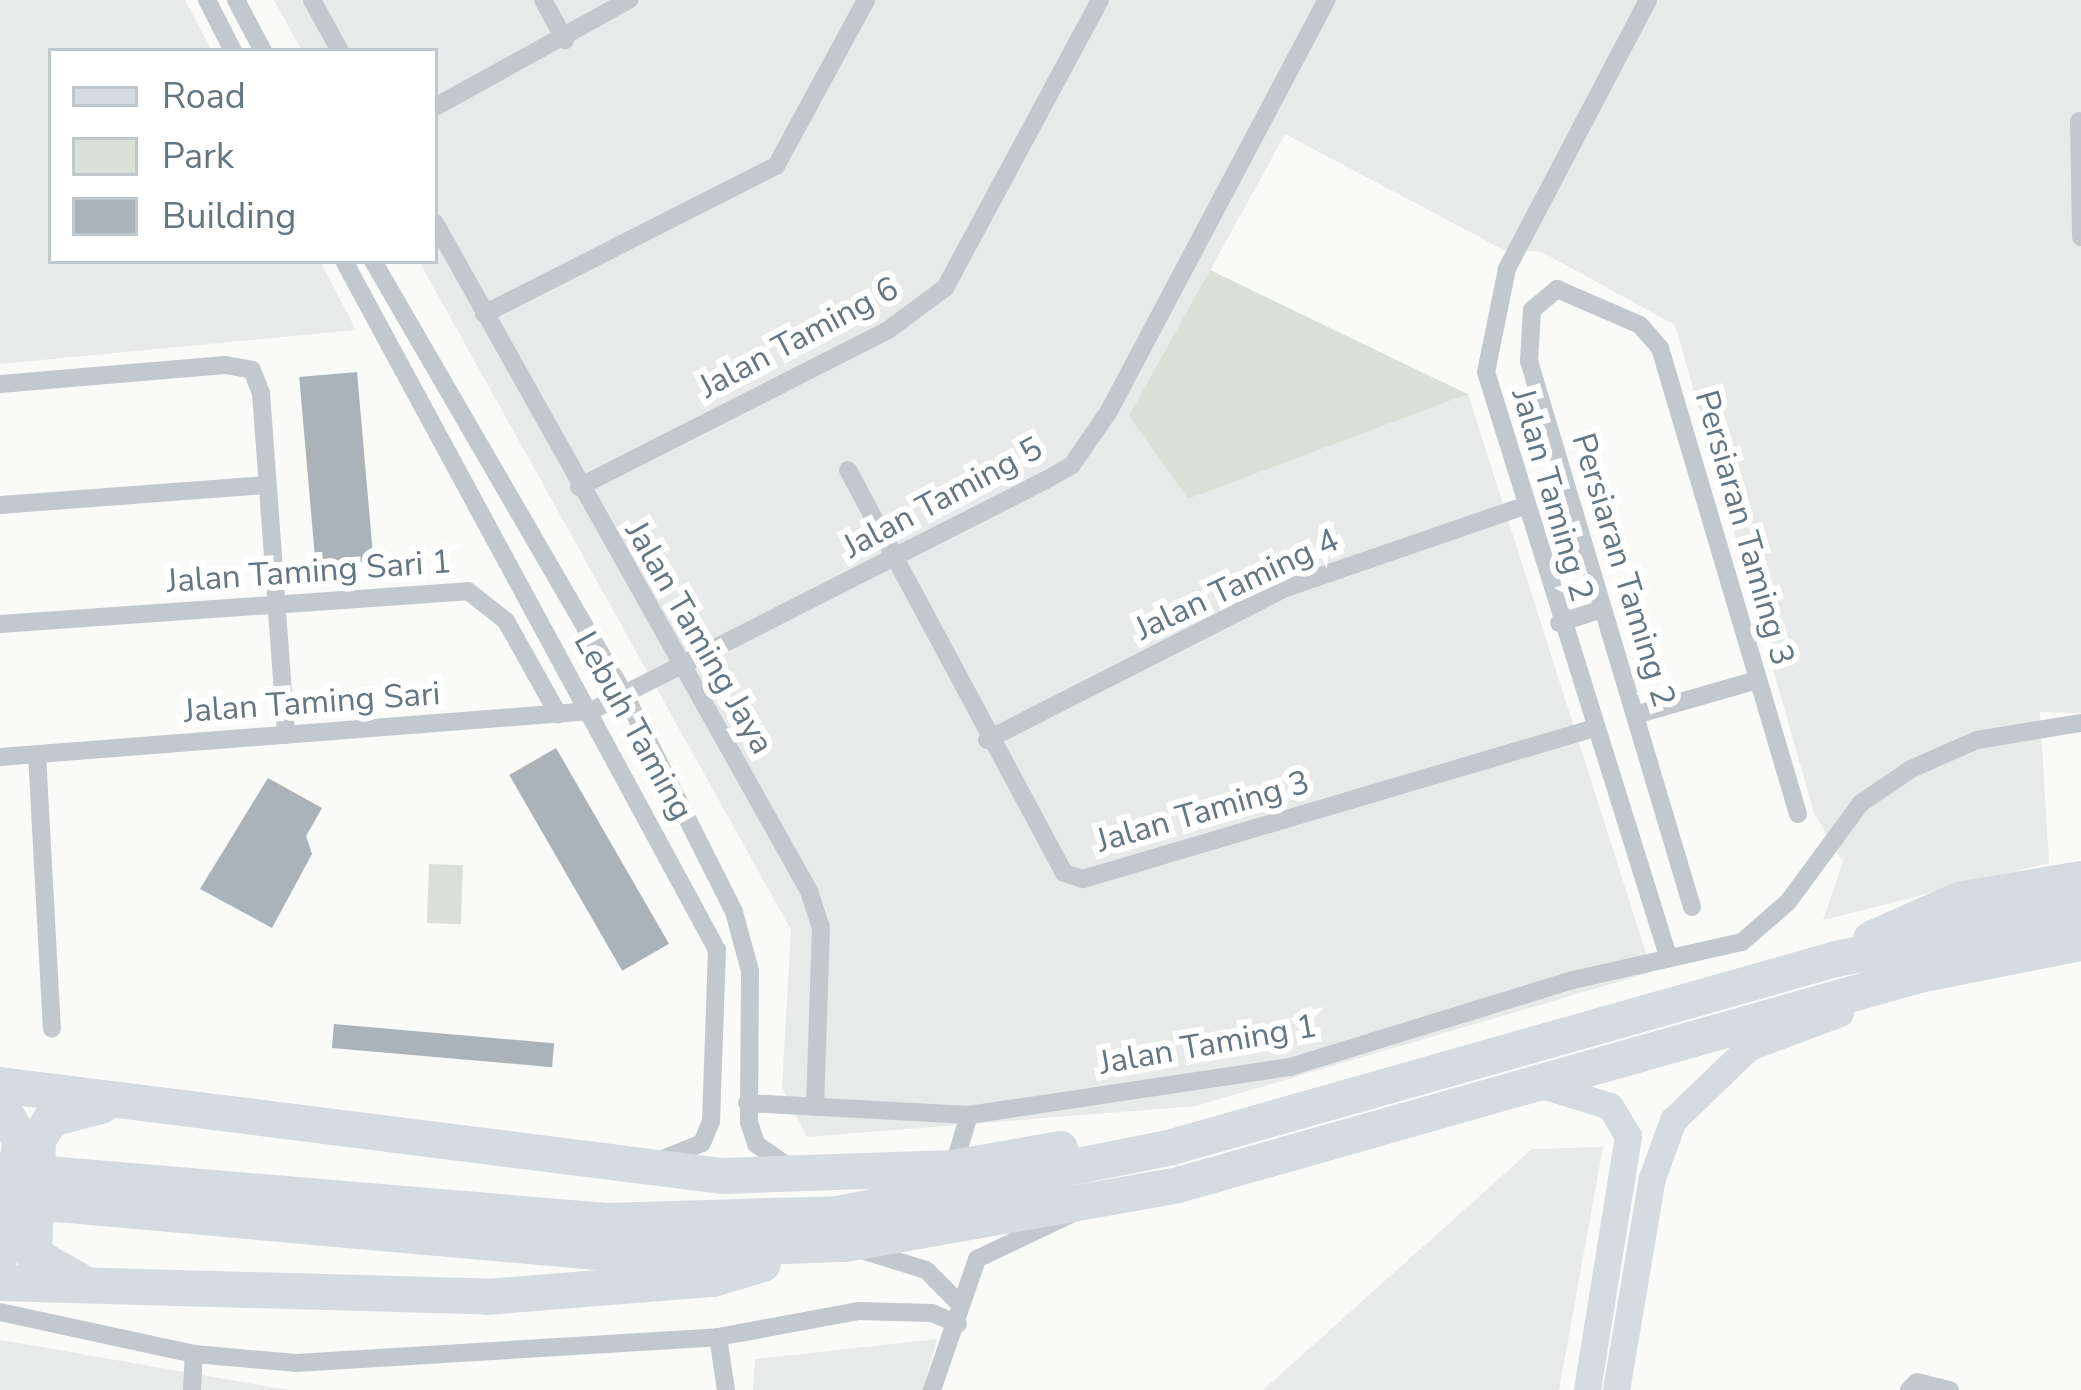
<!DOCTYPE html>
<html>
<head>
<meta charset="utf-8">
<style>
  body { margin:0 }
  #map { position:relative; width:2081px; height:1390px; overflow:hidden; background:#fafaf8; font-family:"Nunito Sans",sans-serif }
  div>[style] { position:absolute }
  .built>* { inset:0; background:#e8e9e9 }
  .green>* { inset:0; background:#dadfd7; transform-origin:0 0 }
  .building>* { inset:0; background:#aab3b9; transform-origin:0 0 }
  .street>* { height:18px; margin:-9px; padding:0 9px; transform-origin:9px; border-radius:9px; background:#c3c8cc }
  .secondary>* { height:27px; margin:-13.5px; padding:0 13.5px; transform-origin:13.5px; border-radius:13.5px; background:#d6dbdf }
  .highway>* { height:36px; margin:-18px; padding:0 18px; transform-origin:18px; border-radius:18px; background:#d6dbdf }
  span { translate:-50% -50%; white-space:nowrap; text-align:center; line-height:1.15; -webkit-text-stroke:12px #fff; paint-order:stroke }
  .street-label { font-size:33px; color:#657683 }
  .legend { position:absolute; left:48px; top:48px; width:390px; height:216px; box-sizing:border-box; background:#fff; border:3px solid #c1c8cd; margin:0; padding:15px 21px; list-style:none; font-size:36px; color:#657683 }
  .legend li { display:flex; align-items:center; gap:24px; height:60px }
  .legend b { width:60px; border:3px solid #c1c8cd }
</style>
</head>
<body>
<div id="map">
  <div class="built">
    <i style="clip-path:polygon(0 0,185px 0,212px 51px,51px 51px,51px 261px,320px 261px,356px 330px,0 364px)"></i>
    <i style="clip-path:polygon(274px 0,2081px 0,2081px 713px,2040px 712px,2049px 863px,1823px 920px,1843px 862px,1814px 813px,1675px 325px,1542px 252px,1504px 250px,1285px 134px,1130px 416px,1188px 499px,1468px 394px,1652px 972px,1196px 1106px,807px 1137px,782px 1088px,791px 930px,419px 261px,435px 261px,435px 51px,302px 51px)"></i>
    <i style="clip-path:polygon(1603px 1147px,1559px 1390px,1263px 1390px,1532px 1149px)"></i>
    <i style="clip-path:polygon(937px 1339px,923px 1390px,753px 1390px,755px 1359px)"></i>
    <i style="clip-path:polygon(0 1340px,7px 1341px,288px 1390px,0 1390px)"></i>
  </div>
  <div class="green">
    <i style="clip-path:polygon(1210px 270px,1436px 379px,1468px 394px,1188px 499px,1129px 416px)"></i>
    <i style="left:429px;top:864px;width:34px;height:59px;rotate:2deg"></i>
  </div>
  <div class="building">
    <i style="left:357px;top:372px;width:190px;height:58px;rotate:85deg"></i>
    <i style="left:556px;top:748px;width:226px;height:54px;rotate:60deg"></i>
    <i style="clip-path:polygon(268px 778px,322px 808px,306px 836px,312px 854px,272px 928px,200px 889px)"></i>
    <i style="left:334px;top:1024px;width:221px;height:24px;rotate:5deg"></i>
  </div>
  <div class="street">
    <i style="left:207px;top:0;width:57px;rotate:63deg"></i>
    <i style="left:236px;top:0;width:58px;rotate:62.1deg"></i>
    <i style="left:312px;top:0;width:58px;rotate:61.2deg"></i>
    <i style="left:543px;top:0;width:46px;rotate:61.2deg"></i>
    <i style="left:1648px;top:0;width:304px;rotate:117.7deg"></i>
    <i style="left:1507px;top:269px;width:105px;rotate:101.5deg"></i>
    <i style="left:1486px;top:372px;width:612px;rotate:72.69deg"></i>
    <i style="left:435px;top:107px;width:222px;rotate:-28.9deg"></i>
    <i style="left:2079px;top:121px;width:116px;rotate:89deg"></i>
    <i style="left:435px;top:223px;width:766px;rotate:60.76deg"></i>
    <i style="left:809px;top:891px;width:38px;rotate:72deg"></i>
    <i style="left:821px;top:927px;width:180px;rotate:91.9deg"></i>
    <i style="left:344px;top:261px;width:783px;rotate:61.57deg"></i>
    <i style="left:717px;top:950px;width:171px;rotate:92deg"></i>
    <i style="left:711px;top:1121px;width:24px;rotate:112deg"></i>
    <i style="left:702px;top:1143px;width:42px;rotate:157.7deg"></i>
    <i style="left:373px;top:261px;width:506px;rotate:59.89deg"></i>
    <i style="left:627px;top:699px;width:238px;rotate:63.3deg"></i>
    <i style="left:734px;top:912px;width:61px;rotate:74.8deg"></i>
    <i style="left:750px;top:971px;width:151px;rotate:90.4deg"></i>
    <i style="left:749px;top:1122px;width:23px;rotate:72deg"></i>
    <i style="left:756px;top:1144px;width:39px;rotate:35deg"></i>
    <i style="left:484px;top:314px;width:327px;rotate:-26.9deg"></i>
    <i style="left:776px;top:166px;width:189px;rotate:-61.5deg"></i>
    <i style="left:0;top:384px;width:226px;rotate:-4.8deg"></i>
    <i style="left:225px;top:365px;width:27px;rotate:10deg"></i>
    <i style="left:252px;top:370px;width:25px;rotate:69deg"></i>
    <i style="left:261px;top:393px;width:343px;rotate:85.8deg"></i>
    <i style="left:848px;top:470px;width:457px;rotate:61.8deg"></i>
    <i style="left:1064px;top:873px;width:20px;rotate:18deg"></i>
    <i style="left:1083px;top:879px;width:530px;rotate:-16.45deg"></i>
    <i style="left:579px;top:487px;width:347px;rotate:-26.9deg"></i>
    <i style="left:888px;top:330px;width:71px;rotate:-36.4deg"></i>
    <i style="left:945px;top:288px;width:327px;rotate:-61.7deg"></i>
    <i style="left:0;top:505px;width:268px;rotate:-4.3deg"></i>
    <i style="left:1559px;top:623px;width:45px;rotate:-18deg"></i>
    <i style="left:0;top:624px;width:469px;rotate:-4deg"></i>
    <i style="left:468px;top:591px;width:48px;rotate:38.3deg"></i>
    <i style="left:506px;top:621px;width:107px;rotate:60.8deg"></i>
    <i style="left:1635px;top:715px;width:127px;rotate:-16deg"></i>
    <i style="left:987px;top:740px;width:332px;rotate:-27deg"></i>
    <i style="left:1283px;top:589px;width:252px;rotate:-19deg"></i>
    <i style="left:37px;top:754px;width:275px;rotate:86.9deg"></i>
    <i style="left:0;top:757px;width:593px;rotate:-4.45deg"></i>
    <i style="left:591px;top:711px;width:510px;rotate:-26.92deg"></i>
    <i style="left:1046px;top:480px;width:30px;rotate:-30deg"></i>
    <i style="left:1072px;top:465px;width:65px;rotate:-55.6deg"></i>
    <i style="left:1109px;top:411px;width:465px;rotate:-62.1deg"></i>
    <i style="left:1692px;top:907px;width:570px;rotate:-106.62deg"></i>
    <i style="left:1529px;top:361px;width:51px;rotate:-86.6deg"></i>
    <i style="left:1532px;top:310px;width:33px;rotate:-40deg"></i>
    <i style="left:1557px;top:289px;width:90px;rotate:23.4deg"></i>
    <i style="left:1640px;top:325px;width:30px;rotate:49deg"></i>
    <i style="left:1660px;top:348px;width:486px;rotate:73.5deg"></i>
    <i style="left:747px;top:1103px;width:222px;rotate:3.1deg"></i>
    <i style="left:969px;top:1115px;width:325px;rotate:-8.5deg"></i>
    <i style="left:1290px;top:1067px;width:296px;rotate:-17.1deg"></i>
    <i style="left:1573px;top:980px;width:173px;rotate:-12.7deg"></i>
    <i style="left:1742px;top:942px;width:61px;rotate:-41deg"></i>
    <i style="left:1788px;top:902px;width:123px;rotate:-53.6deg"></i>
    <i style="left:1861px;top:803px;width:60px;rotate:-34.2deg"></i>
    <i style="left:1911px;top:769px;width:72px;rotate:-23.7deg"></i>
    <i style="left:1977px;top:740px;width:105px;rotate:-9.3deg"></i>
    <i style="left:953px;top:1168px;width:55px;rotate:-73.2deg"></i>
    <i style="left:848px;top:1246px;width:82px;rotate:17.1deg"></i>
    <i style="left:926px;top:1270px;width:44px;rotate:45deg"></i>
    <i style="left:0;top:1312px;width:198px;rotate:12.2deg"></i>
    <i style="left:194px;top:1354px;width:102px;rotate:5deg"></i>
    <i style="left:296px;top:1363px;width:423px;rotate:-3.5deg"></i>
    <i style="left:718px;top:1337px;width:142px;rotate:-10.5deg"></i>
    <i style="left:858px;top:1311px;width:74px;rotate:1.5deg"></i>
    <i style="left:932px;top:1313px;width:28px;rotate:23deg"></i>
    <i style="left:718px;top:1337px;width:54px;rotate:81.4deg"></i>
    <i style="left:192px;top:1390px;width:36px;rotate:-87deg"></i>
    <i style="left:932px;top:1390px;width:139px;rotate:-71deg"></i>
    <i style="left:977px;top:1259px;width:111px;rotate:-25.6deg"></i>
    <i style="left:1909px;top:1390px;width:11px;rotate:-45deg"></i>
    <i style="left:1917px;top:1382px;width:34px;rotate:14deg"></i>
  </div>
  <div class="secondary">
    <i style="left:1536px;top:1083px;width:77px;rotate:17.3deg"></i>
    <i style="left:1610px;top:1106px;width:35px;rotate:59deg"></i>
    <i style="left:1628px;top:1136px;width:257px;rotate:99.2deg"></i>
    <i style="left:1616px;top:1390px;width:215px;rotate:-80.4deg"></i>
    <i style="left:1652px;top:1178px;width:62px;rotate:-70.1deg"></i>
    <i style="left:1673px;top:1120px;width:105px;rotate:-43.8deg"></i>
    <i style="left:1749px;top:1047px;width:97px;rotate:-20.5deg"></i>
  </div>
  <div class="highway">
    <i style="left:1871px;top:939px;width:96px;rotate:-23.9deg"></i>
    <i style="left:1959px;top:900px;width:124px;rotate:-9.8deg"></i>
    <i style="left:0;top:1085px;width:728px;rotate:7.18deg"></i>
    <i style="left:722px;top:1176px;width:231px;rotate:-2deg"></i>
    <i style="left:953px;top:1168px;width:109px;rotate:-10.1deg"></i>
    <i style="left:0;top:1103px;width:41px;rotate:60.9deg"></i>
    <i style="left:20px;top:1139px;width:90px;rotate:94.4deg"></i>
    <i style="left:13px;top:1229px;width:31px;rotate:115deg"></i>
    <i style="left:0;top:1170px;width:608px;rotate:4.81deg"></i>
    <i style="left:606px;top:1221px;width:232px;rotate:-1.7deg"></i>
    <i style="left:838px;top:1214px;width:341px;rotate:-11.3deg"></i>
    <i style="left:1172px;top:1147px;width:690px;rotate:-15.81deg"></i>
    <i style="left:1836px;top:959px;width:250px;rotate:-11.3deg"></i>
    <i style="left:0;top:1199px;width:608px;rotate:5.09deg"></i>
    <i style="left:606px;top:1253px;width:239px;rotate:-2.2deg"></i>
    <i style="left:845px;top:1244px;width:338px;rotate:-10deg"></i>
    <i style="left:1178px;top:1185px;width:770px;rotate:-15.82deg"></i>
    <i style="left:1919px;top:975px;width:165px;rotate:-11.2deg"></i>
    <i style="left:0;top:1283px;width:487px;rotate:1.6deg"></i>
    <i style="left:487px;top:1297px;width:227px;rotate:-4.6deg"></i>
    <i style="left:713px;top:1279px;width:52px;rotate:-16.7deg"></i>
    <i style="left:83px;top:1283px;width:56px;rotate:-150.3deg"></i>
    <i style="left:34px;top:1255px;width:115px;rotate:-88deg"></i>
    <i style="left:38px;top:1140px;width:25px;rotate:-58deg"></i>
    <i style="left:51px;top:1119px;width:52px;rotate:-14.6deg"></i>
  </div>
  <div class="street-label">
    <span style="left:799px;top:338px;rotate:-28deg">Jalan Taming 6</span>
    <span style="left:1552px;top:495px;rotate:74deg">Jalan Taming 2</span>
    <span style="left:943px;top:498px;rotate:-28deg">Jalan Taming 5</span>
    <span style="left:1744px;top:528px;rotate:74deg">Persiaran Taming 3</span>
    <span style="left:1623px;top:570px;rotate:73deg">Persiaran Taming 2</span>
    <span style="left:309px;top:572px;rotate:-4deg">Jalan Taming Sari 1</span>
    <span style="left:1237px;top:585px;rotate:-25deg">Jalan Taming 4</span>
    <span style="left:699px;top:638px;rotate:60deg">Jalan Taming Jaya</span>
    <span style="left:312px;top:703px;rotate:-4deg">Jalan Taming Sari</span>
    <span style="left:633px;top:726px;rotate:61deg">Lebuh Taming</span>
    <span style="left:1203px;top:812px;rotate:-16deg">Jalan Taming 3</span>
    <span style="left:1208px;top:1045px;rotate:-10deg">Jalan Taming 1</span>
  </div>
  <ul class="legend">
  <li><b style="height:15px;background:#d6dbdf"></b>Road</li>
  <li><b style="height:33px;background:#dadfd7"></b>Park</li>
  <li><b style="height:33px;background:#aab3b9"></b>Building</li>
  </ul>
</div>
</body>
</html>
